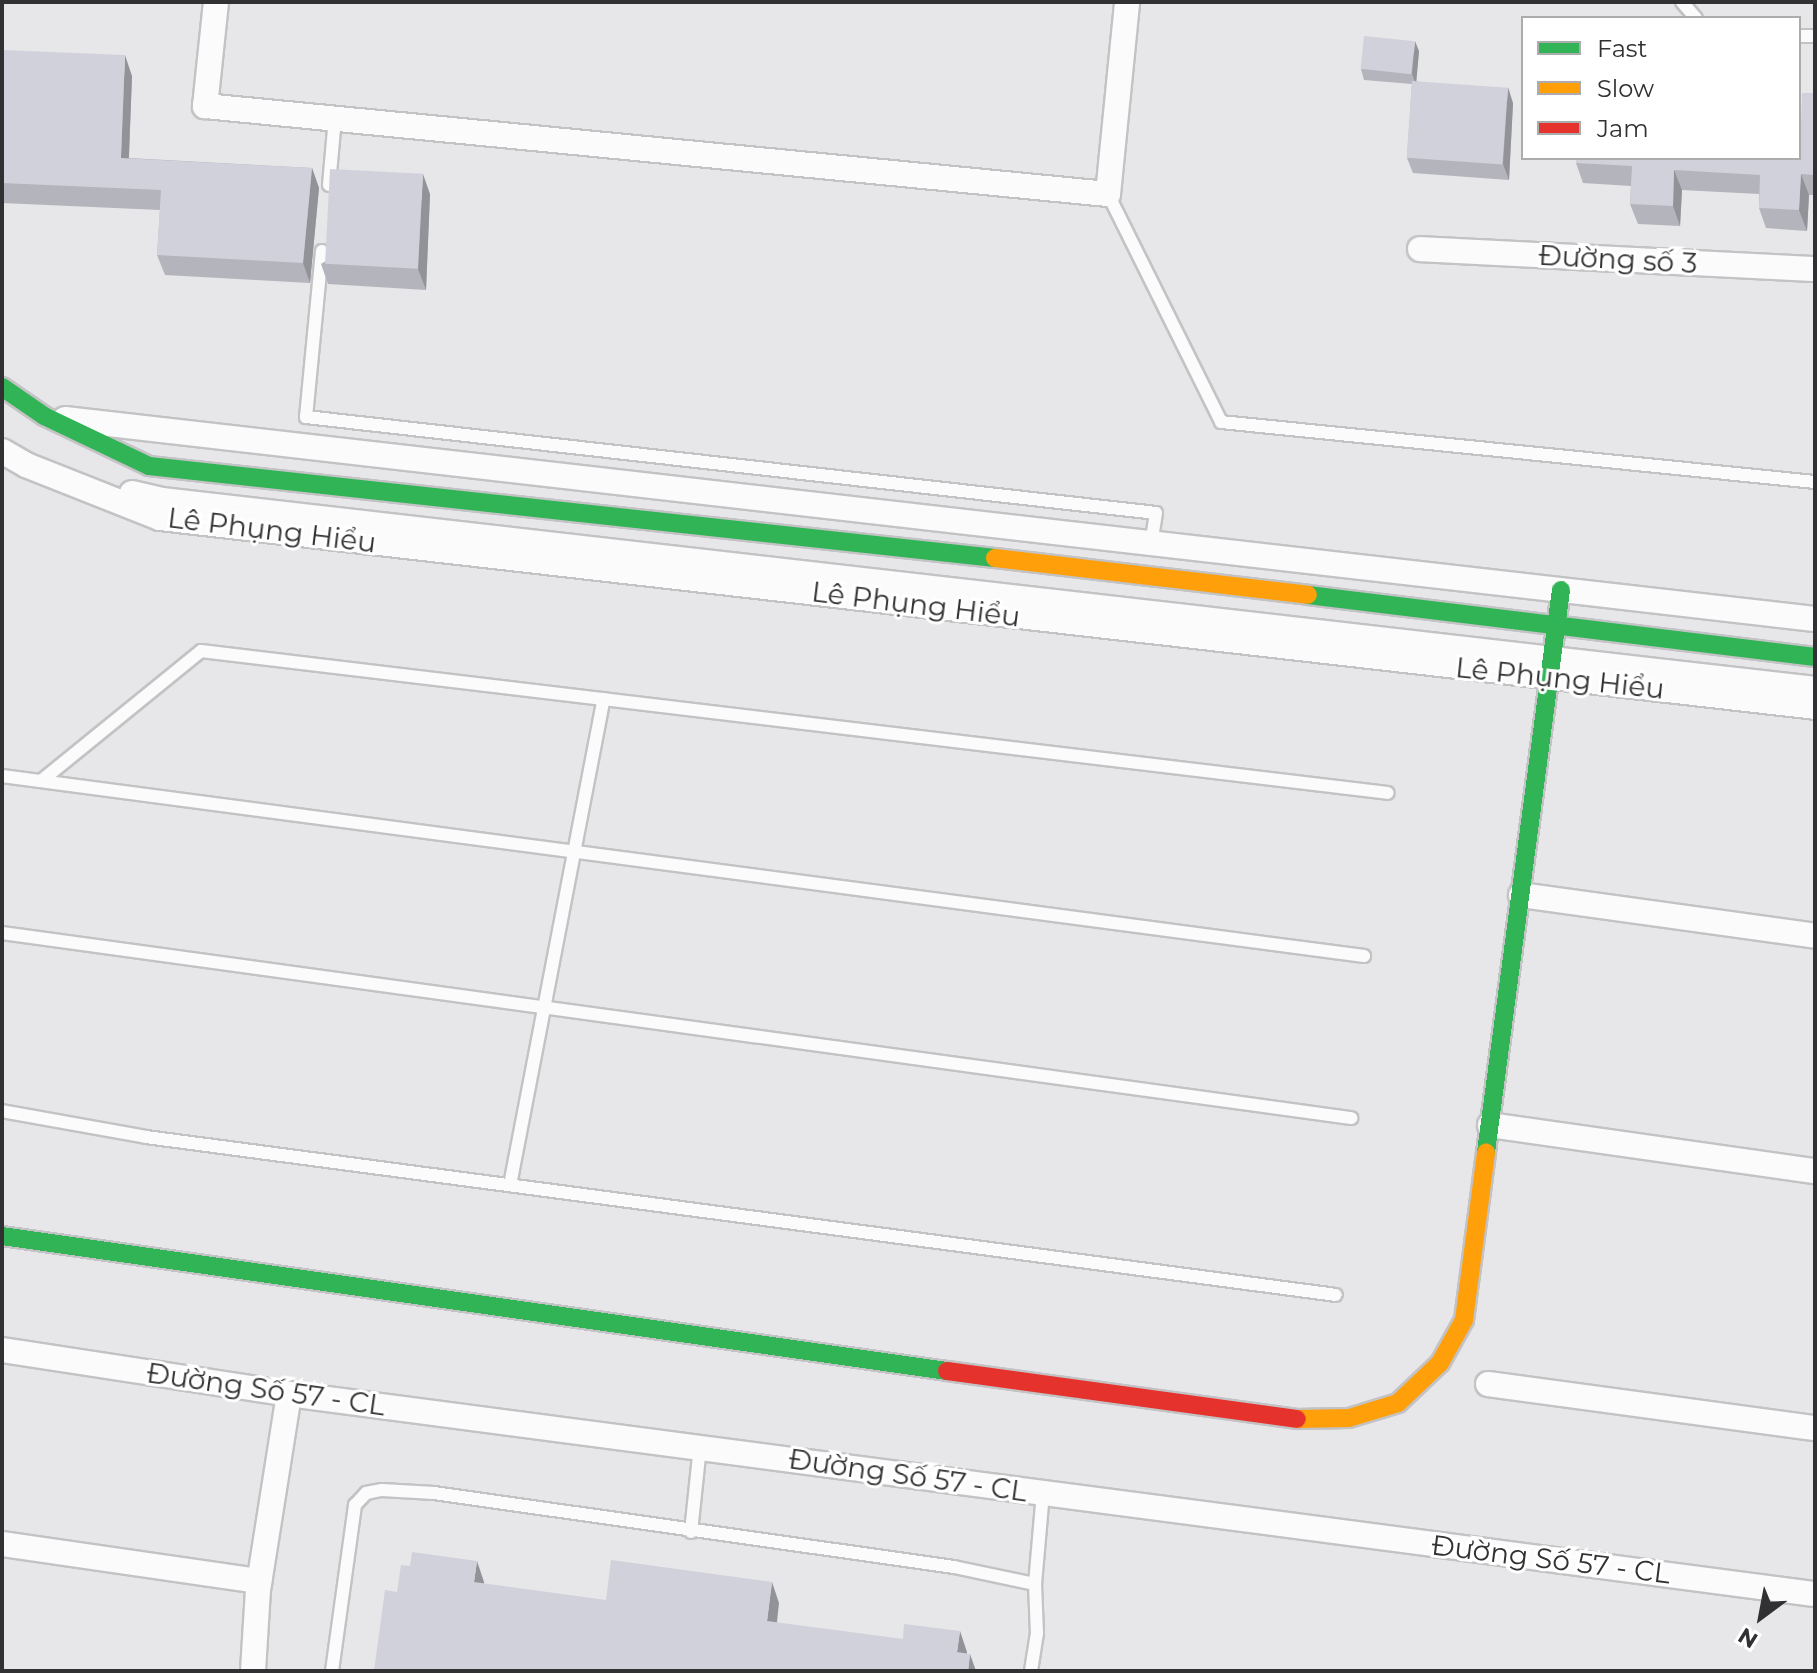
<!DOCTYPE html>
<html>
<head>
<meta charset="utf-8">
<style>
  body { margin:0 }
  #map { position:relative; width:1817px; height:1673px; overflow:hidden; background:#e7e6e9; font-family:Montserrat,sans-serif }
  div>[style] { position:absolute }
  .roads { filter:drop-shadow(2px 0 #c3c3c5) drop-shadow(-2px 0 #c3c3c5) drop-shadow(0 2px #c3c3c5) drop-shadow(0 -2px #c3c3c5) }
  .lane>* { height:12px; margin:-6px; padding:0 6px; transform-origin:6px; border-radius:6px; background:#fbfbfc }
  .street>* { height:24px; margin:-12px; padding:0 12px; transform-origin:12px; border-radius:12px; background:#fbfbfc }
  .fast>* { height:18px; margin:-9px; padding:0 9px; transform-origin:9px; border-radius:9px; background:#30b455 }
  .slow>* { height:18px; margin:-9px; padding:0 9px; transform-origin:9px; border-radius:9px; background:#ff9f0a }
  .jam>* { height:18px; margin:-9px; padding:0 9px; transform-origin:9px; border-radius:9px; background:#e5322d }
  .wall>* { inset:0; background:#b4b4bc }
  .shaded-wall>* { inset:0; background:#929299 }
  .building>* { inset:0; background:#d1d1db; transform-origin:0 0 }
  span { translate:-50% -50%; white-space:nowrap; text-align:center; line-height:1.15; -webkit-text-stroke:6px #fff; paint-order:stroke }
  .street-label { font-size:28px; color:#313032 }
  .frame { position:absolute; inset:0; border:4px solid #313032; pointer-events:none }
  .legend { position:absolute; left:1521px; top:16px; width:280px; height:144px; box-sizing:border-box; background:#fff; border:2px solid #adacad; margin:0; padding:10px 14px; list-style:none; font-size:24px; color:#313032 }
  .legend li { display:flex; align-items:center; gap:16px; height:40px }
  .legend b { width:40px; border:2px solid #adacad }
  .north { position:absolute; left:1721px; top:1577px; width:80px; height:80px; -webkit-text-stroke:6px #fff; paint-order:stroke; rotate:212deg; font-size:22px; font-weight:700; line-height:32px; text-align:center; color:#313032 }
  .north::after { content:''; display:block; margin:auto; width:28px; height:36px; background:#313032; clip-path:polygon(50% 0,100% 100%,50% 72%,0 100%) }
</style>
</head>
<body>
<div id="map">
  <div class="roads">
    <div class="lane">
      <i style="left:1682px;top:2px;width:21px;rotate:49deg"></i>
      <i style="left:1799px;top:36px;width:16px"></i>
      <i style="left:329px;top:185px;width:67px;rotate:-84.9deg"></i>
      <i style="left:1108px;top:194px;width:254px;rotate:63.6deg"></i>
      <i style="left:1221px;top:422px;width:597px;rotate:5.77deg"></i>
      <i style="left:322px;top:251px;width:167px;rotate:95.5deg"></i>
      <i style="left:306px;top:417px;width:855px;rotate:6.44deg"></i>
      <i style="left:1156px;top:513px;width:30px;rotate:99deg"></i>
      <i style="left:2px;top:776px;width:1374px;rotate:7.53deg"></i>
      <i style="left:41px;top:781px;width:206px;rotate:-39.1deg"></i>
      <i style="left:201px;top:651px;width:1195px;rotate:6.82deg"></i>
      <i style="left:2px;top:933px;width:1362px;rotate:7.81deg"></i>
      <i style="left:2px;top:1111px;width:146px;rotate:10.2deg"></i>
      <i style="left:146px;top:1137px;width:1200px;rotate:7.56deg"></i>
      <i style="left:510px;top:1185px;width:495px;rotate:-79.1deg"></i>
      <i style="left:691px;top:1532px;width:85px;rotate:-84deg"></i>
      <i style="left:1035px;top:1584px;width:91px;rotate:-85deg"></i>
      <i style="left:332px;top:1671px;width:168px;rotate:-82.1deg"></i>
      <i style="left:355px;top:1505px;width:16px;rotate:-47deg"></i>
      <i style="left:366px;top:1493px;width:16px;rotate:-11deg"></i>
      <i style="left:382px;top:1490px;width:52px;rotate:3.3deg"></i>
      <i style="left:434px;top:1493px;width:525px;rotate:8.1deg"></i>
      <i style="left:954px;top:1567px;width:83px;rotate:11.9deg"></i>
      <i style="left:1035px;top:1584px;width:49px;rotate:87.7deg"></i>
      <i style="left:1037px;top:1633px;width:38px;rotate:99deg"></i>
    </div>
    <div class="street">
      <i style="left:216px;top:2px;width:105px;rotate:96deg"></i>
      <i style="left:205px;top:106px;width:907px;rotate:5.57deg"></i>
      <i style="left:1108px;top:194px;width:193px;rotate:-84.3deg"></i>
      <i style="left:1420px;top:249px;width:396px;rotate:2.9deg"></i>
      <i style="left:65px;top:419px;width:1761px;rotate:6.52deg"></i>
      <i style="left:2px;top:451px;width:28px;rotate:30deg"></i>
      <i style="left:26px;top:465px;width:144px;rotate:21.6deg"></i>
      <i style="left:160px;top:518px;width:1666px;rotate:6.51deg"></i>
      <i style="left:132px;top:493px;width:31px;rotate:13deg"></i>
      <i style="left:162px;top:500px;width:1664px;rotate:6.52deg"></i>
      <i style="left:1521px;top:895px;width:297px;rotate:7.9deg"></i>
      <i style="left:1490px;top:1125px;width:328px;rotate:8.1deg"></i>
      <i style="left:2px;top:1350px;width:290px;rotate:8.7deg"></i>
      <i style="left:289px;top:1394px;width:1539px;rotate:7.47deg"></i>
      <i style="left:1488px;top:1384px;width:330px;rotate:7.7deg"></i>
      <i style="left:2px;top:1544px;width:260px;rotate:8.2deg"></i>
      <i style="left:253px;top:1671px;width:81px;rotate:-86.5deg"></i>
      <i style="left:258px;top:1590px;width:198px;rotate:-81deg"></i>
    </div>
    <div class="fast">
      <i style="left:2px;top:387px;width:51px;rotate:34.6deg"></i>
      <i style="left:44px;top:416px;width:116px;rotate:25.5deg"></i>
      <i style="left:149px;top:466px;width:851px;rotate:6.21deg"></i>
      <i style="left:1308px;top:595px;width:511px;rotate:6.97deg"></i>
      <i style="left:1486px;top:1152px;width:567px;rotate:-82.4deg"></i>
      <i style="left:2px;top:1236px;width:955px;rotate:8.13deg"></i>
    </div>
    <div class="slow">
      <i style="left:995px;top:558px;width:315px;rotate:6.7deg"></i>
      <i style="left:1297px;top:1419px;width:52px;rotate:-1.1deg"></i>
      <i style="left:1349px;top:1418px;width:51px;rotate:-17deg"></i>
      <i style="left:1398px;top:1403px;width:58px;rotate:-43.6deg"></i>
      <i style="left:1440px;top:1363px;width:49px;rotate:-60.8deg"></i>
      <i style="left:1464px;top:1320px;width:169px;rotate:-82.5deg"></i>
    </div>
    <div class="jam">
      <i style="left:947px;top:1371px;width:353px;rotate:7.8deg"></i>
    </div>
  </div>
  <div class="wall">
    <i style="clip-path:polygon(41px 2px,77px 2px,77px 4px)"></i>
    <i style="clip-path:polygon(2px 50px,132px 76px,129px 158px,312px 168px,319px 188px,310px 283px,165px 275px,157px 255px,160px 210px,2px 203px)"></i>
    <i style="clip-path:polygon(1419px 51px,1416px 81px,1513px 103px,1509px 180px,1413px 173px,1407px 158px,1412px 84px,1364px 80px,1361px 69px)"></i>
    <i style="clip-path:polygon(1815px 93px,1815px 195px,1809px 195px,1807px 231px,1766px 228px,1759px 208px,1759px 194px,1682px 190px,1680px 226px,1638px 224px,1630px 204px,1631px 186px,1583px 183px,1576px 163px,1801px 122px)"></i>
    <i style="clip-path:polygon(430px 194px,426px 290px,328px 284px,321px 264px)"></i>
  </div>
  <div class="shaded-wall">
    <i style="clip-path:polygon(1415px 41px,1419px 51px,1416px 85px,1412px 74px)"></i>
    <i style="clip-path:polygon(125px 55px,132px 76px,128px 178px,121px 158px)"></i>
    <i style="clip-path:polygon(1508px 87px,1513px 103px,1509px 180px,1503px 164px)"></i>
    <i style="clip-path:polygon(312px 168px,319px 188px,310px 283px,303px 263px)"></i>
    <i style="clip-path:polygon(1674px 170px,1682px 190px,1680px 226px,1673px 206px)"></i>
    <i style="clip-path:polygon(423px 174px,430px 194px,426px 290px,418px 269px)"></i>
    <i style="clip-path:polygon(1801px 174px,1809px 195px,1807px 231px,1799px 210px)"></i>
    <i style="clip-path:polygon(477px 1561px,484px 1582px,482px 1602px,474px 1582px)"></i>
    <i style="clip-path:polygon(772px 1582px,779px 1603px,775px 1641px,767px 1621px)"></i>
    <i style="clip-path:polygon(960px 1631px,967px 1652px,965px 1671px,957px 1652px)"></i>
    <i style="clip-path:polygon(970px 1654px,976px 1671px,968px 1671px)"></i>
  </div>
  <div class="building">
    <i style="left:1364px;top:36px;width:51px;height:33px;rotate:6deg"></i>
    <i style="clip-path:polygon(2px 50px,125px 55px,121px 158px,312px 168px,303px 263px,157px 255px,161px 190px,2px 183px)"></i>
    <i style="left:1412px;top:81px;width:96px;height:77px;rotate:4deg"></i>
    <i style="clip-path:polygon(1802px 93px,1815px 93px,1815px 175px,1801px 174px,1799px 210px,1759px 208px,1760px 175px,1674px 170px,1673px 206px,1630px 204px,1632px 166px,1576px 163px,1576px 158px,1799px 158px,1799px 122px,1801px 122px)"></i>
    <i style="left:330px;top:169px;width:93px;height:95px;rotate:3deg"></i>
    <i style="clip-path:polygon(412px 1552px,477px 1561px,474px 1582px,606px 1600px,611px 1560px,772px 1582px,767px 1621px,903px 1639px,904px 1624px,960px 1631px,957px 1652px,970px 1654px,968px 1671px,374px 1671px,385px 1590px,397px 1592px,401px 1565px,410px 1566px)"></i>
  </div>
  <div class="street-label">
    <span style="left:1618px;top:259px;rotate:3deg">Đường số 3</span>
    <span style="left:272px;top:530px;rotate:7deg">Lê Phụng Hiểu</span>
    <span style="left:916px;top:604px;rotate:7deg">Lê Phụng Hiểu</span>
    <span style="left:1560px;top:678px;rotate:6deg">Lê Phụng Hiểu</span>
    <span style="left:266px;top:1389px;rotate:8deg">Đường Số 57 - CL</span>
    <span style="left:908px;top:1475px;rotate:8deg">Đường Số 57 - CL</span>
    <span style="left:1551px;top:1559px;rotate:7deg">Đường Số 57 - CL</span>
  </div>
  <div class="frame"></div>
  <ul class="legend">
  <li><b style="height:10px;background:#30b455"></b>Fast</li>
  <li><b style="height:10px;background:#ff9f0a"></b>Slow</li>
  <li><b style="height:10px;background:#e5322d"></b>Jam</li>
  </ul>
  <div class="north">N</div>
</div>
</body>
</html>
